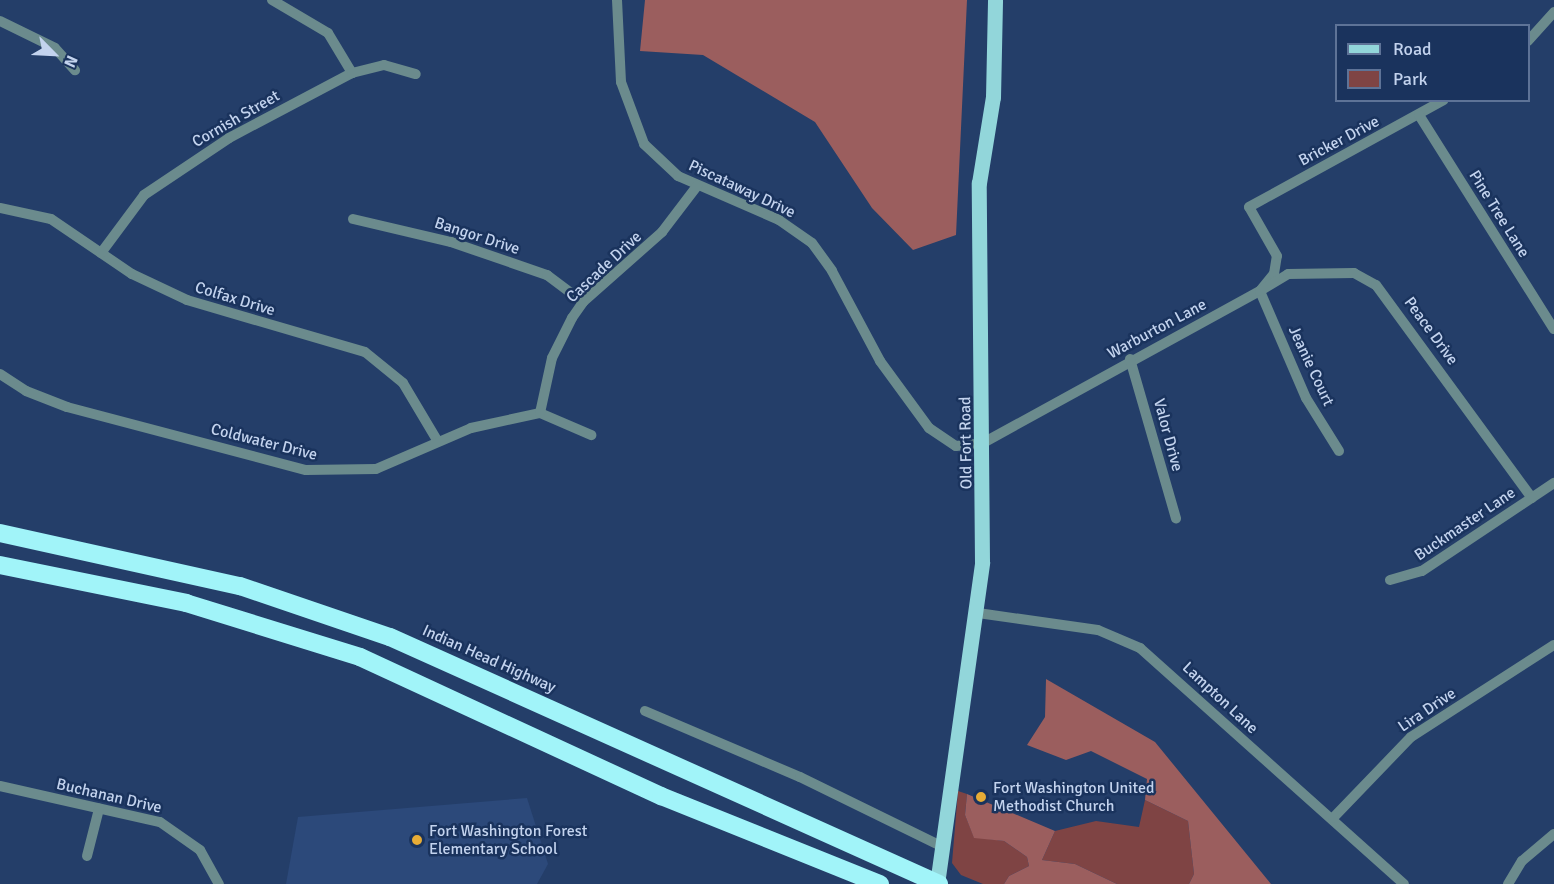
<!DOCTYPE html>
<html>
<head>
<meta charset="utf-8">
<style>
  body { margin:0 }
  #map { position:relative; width:1554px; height:884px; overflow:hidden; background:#243e69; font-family:Signika,sans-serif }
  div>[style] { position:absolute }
  .built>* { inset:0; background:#2c497a }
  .green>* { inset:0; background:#7f4444 }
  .forest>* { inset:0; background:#9b5e5e }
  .minor>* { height:10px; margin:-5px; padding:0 5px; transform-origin:5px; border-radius:5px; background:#6b8b8d }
  .major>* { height:15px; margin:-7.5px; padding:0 7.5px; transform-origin:7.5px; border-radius:7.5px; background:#92d6da }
  .highway>* { height:18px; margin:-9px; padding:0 9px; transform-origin:9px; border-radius:9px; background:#a1f4f9 }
  .dots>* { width:16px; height:16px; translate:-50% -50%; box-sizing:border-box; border:3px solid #1a335d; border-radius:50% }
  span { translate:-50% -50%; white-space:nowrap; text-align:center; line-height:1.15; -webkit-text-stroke:5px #1a335d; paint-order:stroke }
  .street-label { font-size:16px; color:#c3d3ee }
  .poi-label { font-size:16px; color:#c3d3ee }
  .left { translate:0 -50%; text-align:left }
  .legend { position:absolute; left:1335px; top:24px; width:195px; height:78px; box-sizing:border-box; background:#1a335d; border:2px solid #5e7397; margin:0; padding:8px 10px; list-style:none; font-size:18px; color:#c3d3ee }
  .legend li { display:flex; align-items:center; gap:12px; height:30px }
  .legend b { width:30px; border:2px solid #5e7397 }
  .north { position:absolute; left:24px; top:24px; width:60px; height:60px; -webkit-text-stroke:4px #1a335d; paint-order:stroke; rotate:114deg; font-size:16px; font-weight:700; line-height:24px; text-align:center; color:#c3d3ee }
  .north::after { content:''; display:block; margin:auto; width:21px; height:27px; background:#c3d3ee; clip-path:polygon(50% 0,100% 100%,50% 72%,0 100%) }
</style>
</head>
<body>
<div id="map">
  <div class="built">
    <i style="clip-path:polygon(527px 798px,548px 864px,537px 884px,286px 884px,298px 817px)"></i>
  </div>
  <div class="green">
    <i style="clip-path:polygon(958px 791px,967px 794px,965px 815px,974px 837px,1004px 841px,1027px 857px,1029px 866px,1009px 876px,1004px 884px,983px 884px,961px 875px,952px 863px)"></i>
    <i style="clip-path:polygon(1145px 800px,1188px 821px,1194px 874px,1189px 884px,1117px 884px,1075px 864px,1042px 860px,1055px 831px,1096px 821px,1139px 827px)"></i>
  </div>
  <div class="forest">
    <i style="clip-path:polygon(645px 0,967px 0,956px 235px,913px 250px,872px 208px,815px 122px,703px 55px,640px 51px)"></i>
    <i style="clip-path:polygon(1046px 679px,1155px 742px,1271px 884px,1189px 884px,1194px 874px,1188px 821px,1145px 800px,1147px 779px,1091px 751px,1066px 760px,1027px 745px,1045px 717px)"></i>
    <i style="clip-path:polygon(967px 794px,1055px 831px,1042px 860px,1075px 864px,1117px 884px,1004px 884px,1009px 876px,1029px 866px,1027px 857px,1004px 841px,974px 838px,965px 815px)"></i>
  </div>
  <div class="minor">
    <i style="left:272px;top:0;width:65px;rotate:30.5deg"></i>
    <i style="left:328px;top:33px;width:47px;rotate:59deg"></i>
    <i style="left:617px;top:0;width:82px;rotate:87.2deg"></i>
    <i style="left:621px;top:82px;width:66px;rotate:69.6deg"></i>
    <i style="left:644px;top:144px;width:47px;rotate:43.3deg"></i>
    <i style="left:678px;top:176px;width:110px;rotate:23.5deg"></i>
    <i style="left:779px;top:220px;width:40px;rotate:34.9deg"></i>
    <i style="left:812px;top:243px;width:34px;rotate:54deg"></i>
    <i style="left:832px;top:271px;width:102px;rotate:61.9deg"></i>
    <i style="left:880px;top:361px;width:83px;rotate:53.8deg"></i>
    <i style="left:929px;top:428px;width:32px;rotate:34deg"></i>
    <i style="left:956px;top:446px;width:27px;rotate:-6deg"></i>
    <i style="left:983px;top:443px;width:316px;rotate:-28.8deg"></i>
    <i style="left:1260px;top:291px;width:22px;rotate:-51deg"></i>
    <i style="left:1274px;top:274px;width:18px;rotate:-81deg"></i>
    <i style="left:1277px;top:256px;width:56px;rotate:-119.7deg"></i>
    <i style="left:1249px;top:207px;width:222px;rotate:-28.8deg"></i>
    <i style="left:0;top:21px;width:61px;rotate:26.1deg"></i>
    <i style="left:55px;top:48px;width:30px;rotate:48deg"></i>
    <i style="left:1528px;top:41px;width:39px;rotate:-48deg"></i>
    <i style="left:1419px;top:115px;width:253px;rotate:57.8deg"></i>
    <i style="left:0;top:208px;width:52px;rotate:12.2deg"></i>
    <i style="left:51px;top:219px;width:98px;rotate:34.2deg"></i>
    <i style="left:132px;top:274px;width:61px;rotate:25.3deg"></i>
    <i style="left:187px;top:300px;width:185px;rotate:16.3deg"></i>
    <i style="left:365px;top:352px;width:49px;rotate:39.2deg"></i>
    <i style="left:403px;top:383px;width:66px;rotate:59.2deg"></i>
    <i style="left:353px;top:219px;width:101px;rotate:13.2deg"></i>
    <i style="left:451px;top:242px;width:102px;rotate:19deg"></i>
    <i style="left:547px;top:275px;width:45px;rotate:36.9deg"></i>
    <i style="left:101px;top:253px;width:72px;rotate:-53.4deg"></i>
    <i style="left:144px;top:195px;width:102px;rotate:-33.8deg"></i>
    <i style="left:229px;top:138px;width:139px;rotate:-27.9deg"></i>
    <i style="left:352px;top:73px;width:33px;rotate:-14deg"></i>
    <i style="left:384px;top:65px;width:33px;rotate:16deg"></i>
    <i style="left:1130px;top:359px;width:166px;rotate:73.9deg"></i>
    <i style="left:0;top:374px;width:31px;rotate:33deg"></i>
    <i style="left:26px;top:391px;width:44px;rotate:21.3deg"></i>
    <i style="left:67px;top:407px;width:247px;rotate:14.8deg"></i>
    <i style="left:306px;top:470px;width:70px;rotate:-0.8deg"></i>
    <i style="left:376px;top:469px;width:103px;rotate:-23.3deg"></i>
    <i style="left:471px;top:428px;width:71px;rotate:-12.3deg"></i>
    <i style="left:540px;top:413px;width:56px;rotate:23.3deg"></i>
    <i style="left:540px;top:413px;width:56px;rotate:-77.7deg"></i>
    <i style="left:552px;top:358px;width:45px;rotate:-63.4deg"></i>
    <i style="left:572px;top:318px;width:19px;rotate:-55deg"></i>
    <i style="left:583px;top:302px;width:106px;rotate:-41.5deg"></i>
    <i style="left:662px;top:232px;width:58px;rotate:-52.7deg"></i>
    <i style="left:1339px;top:451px;width:62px;rotate:-121.9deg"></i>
    <i style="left:1306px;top:398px;width:116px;rotate:-113.3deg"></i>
    <i style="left:1260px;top:291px;width:33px;rotate:-31deg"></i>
    <i style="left:1288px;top:274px;width:66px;rotate:-0.9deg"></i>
    <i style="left:1354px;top:273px;width:25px;rotate:29deg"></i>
    <i style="left:1376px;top:285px;width:264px;rotate:53.8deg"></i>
    <i style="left:1390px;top:580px;width:33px;rotate:-16deg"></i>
    <i style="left:1422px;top:571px;width:159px;rotate:-33.7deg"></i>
    <i style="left:978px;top:613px;width:121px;rotate:8.1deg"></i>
    <i style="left:1098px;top:630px;width:46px;rotate:23.2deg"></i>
    <i style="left:1140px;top:648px;width:354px;rotate:41.8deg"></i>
    <i style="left:645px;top:711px;width:168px;rotate:23.1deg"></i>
    <i style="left:800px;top:777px;width:157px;rotate:26.1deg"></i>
    <i style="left:0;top:786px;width:164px;rotate:12.7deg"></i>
    <i style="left:160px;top:822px;width:49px;rotate:35deg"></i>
    <i style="left:200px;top:850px;width:39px;rotate:61deg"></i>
    <i style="left:1333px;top:818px;width:112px;rotate:-46.1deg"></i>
    <i style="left:1411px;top:737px;width:170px;rotate:-32.8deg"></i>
    <i style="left:87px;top:856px;width:49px;rotate:-75.7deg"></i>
    <i style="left:1508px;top:884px;width:27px;rotate:-59deg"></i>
    <i style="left:1522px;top:861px;width:42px;rotate:-40.2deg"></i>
  </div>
  <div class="major">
    <i style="left:937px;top:884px;width:325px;rotate:-82deg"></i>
    <i style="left:982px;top:562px;width:379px;rotate:-90.5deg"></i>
    <i style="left:979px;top:183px;width:87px;rotate:-80.8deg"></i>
    <i style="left:993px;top:97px;width:97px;rotate:-88.8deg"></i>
  </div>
  <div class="highway">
    <i style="left:0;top:533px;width:246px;rotate:12.5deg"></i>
    <i style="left:240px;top:586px;width:158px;rotate:18.8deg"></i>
    <i style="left:390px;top:637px;width:602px;rotate:24.22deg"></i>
    <i style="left:0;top:565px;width:190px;rotate:11.5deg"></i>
    <i style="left:186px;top:603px;width:182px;rotate:17.2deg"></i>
    <i style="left:360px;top:657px;width:332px;rotate:24.8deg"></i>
    <i style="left:661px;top:796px;width:236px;rotate:21.9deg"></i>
  </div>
  <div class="dots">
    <i style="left:981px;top:797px;background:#e7ac36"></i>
    <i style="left:417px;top:840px;background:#e7ac36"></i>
  </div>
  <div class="street-label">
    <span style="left:236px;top:119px;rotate:-30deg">Cornish Street</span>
    <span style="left:1339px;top:141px;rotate:-28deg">Bricker Drive</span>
    <span style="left:742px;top:189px;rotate:25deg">Piscataway Drive</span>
    <span style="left:1499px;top:214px;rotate:58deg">Pine Tree Lane</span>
    <span style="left:477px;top:236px;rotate:18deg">Bangor Drive</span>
    <span style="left:604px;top:267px;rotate:-43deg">Cascade Drive</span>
    <span style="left:235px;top:299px;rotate:17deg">Colfax Drive</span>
    <span style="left:1157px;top:329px;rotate:-28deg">Warburton Lane</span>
    <span style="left:1431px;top:331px;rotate:54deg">Peace Drive</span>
    <span style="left:1311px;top:366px;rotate:65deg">Jeanie Court</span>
    <span style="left:1168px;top:435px;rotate:75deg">Valor Drive</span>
    <span style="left:264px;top:442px;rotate:14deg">Coldwater Drive</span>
    <span style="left:966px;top:443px;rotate:-91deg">Old Fort Road</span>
    <span style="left:1465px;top:524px;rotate:-34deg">Buckmaster Lane</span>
    <span style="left:489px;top:659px;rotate:24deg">Indian Head Highway</span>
    <span style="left:1220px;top:698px;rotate:43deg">Lampton Lane</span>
    <span style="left:1427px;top:710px;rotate:-34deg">Lira Drive</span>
    <span style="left:109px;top:796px;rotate:13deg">Buchanan Drive</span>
  </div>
  <div class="poi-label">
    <span class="left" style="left:993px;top:797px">Fort Washington United<br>Methodist Church</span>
    <span class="left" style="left:429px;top:840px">Fort Washington Forest<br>Elementary School</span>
  </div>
  <ul class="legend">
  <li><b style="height:8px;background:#92d6da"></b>Road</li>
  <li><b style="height:16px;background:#7f4444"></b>Park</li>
  </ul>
  <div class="north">N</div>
</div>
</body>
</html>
